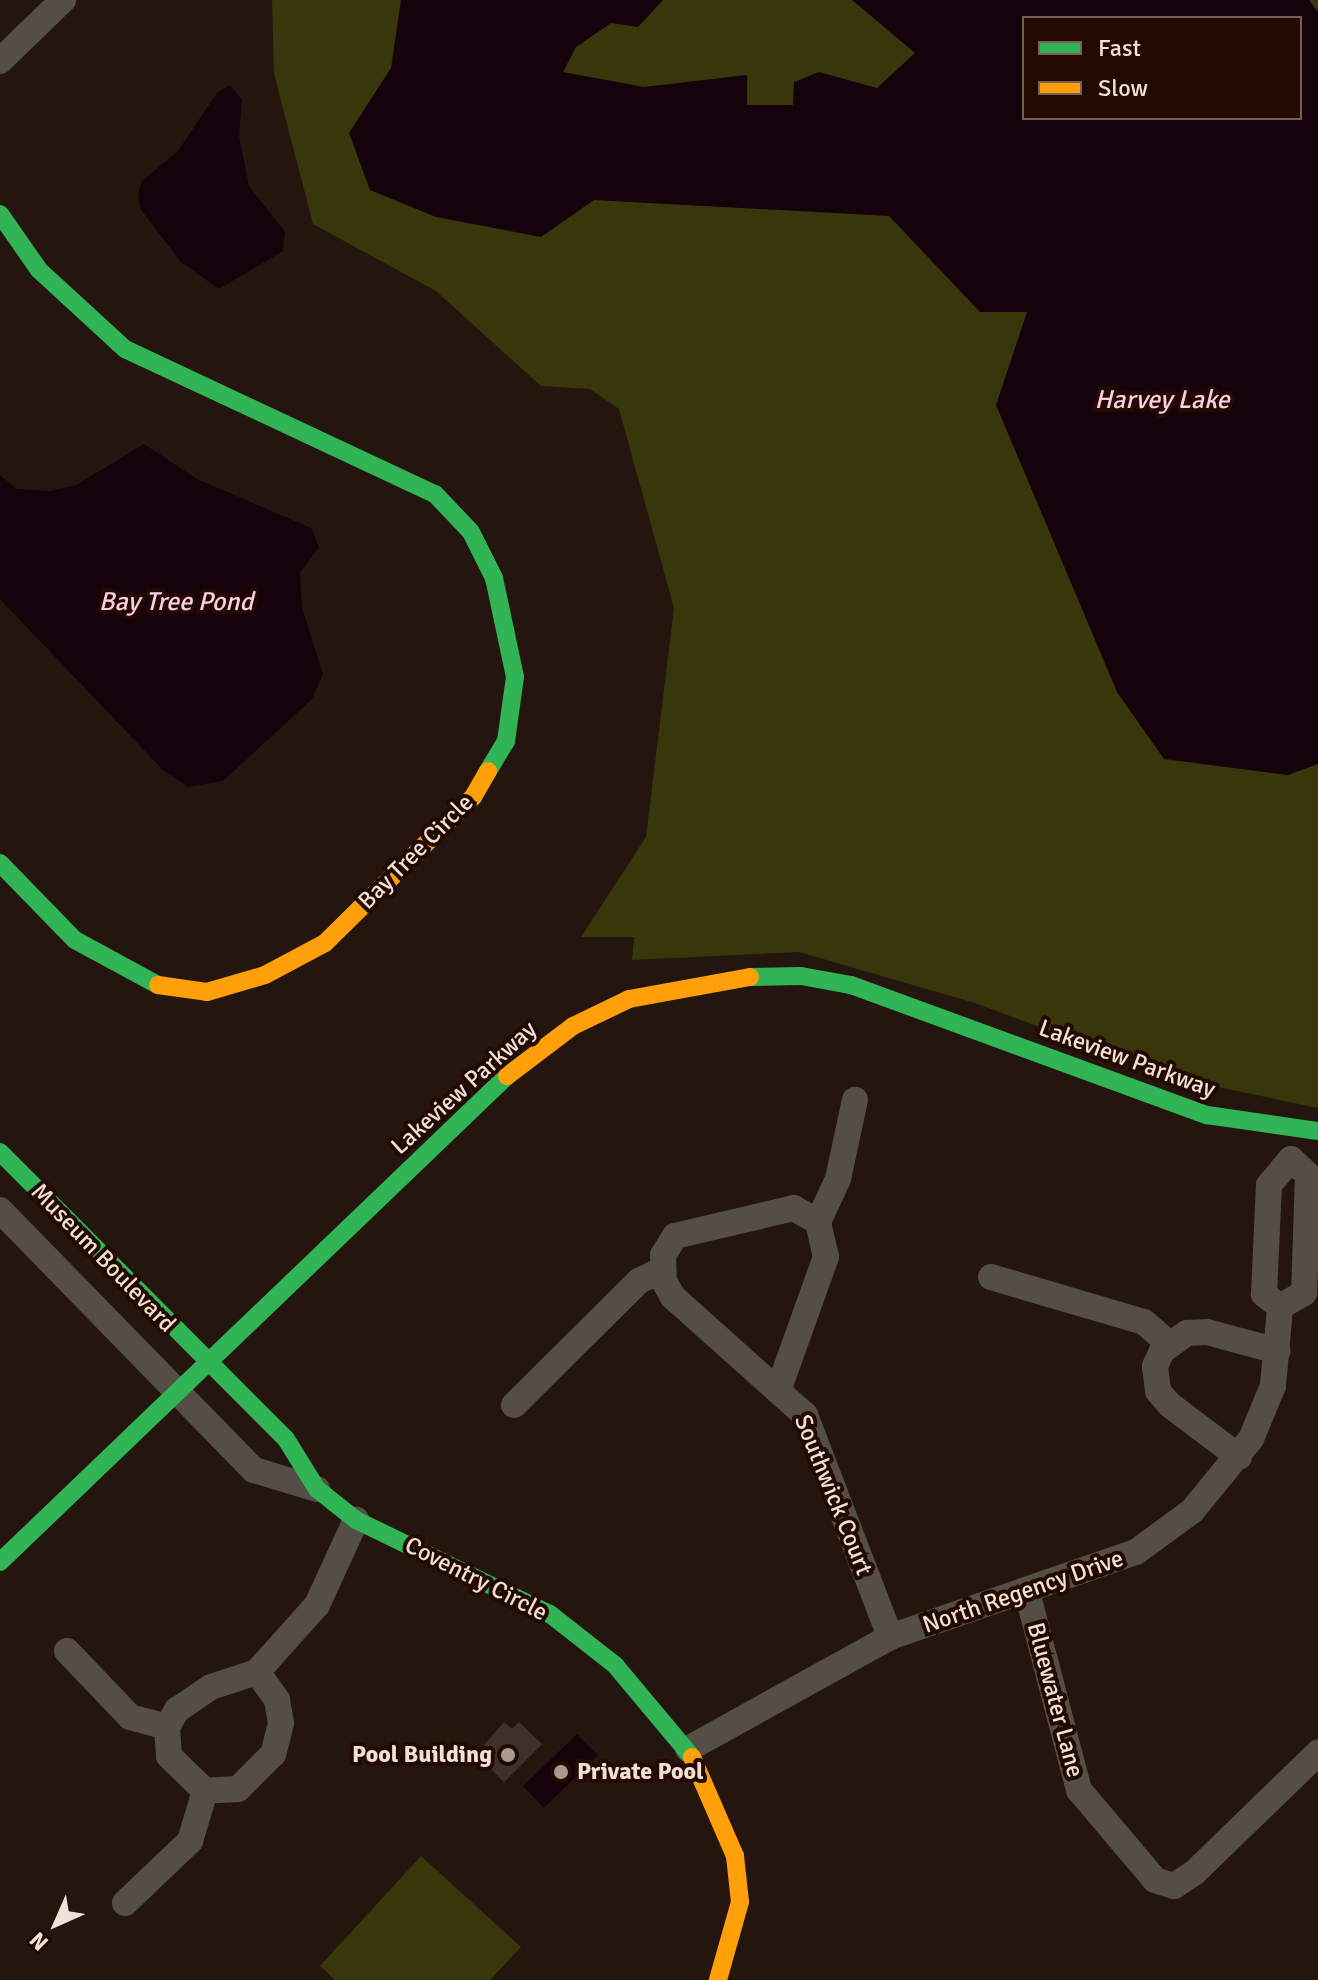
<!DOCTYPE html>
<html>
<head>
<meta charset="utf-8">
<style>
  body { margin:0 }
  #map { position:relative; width:1318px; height:1980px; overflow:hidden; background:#24160e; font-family:Signika,sans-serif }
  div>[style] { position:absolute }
  .green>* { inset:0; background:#38370b }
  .water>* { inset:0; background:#16020a; transform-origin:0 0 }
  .building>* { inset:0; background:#3e312d }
  .street>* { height:26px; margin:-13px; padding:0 13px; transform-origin:13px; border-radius:13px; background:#544e47 }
  .fast>* { height:18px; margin:-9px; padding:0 9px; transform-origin:9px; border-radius:9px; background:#30b455 }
  .slow>* { height:18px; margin:-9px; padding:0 9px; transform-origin:9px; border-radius:9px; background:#ff9f0a }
  .dots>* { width:22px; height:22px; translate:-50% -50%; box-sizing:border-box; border:4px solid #230a00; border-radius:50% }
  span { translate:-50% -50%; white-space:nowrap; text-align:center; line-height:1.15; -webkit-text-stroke:8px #230a00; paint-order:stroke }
  .street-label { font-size:24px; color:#f2e0d6 }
  .poi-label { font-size:24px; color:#f2e0d6; font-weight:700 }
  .right { translate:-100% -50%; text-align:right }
  .left { translate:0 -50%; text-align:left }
  .water-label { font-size:26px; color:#fdcce5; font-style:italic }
  .legend { position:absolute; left:1022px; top:16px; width:280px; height:104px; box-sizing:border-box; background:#230a00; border:2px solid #766056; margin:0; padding:10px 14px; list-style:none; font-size:24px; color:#f2e0d6 }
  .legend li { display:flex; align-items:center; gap:16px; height:40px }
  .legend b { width:40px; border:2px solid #766056 }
  .north { position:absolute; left:16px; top:1884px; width:80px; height:80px; -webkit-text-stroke:6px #230a00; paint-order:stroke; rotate:225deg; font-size:22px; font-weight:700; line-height:32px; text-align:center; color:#f2e0d6 }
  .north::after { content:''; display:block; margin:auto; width:28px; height:36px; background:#f2e0d6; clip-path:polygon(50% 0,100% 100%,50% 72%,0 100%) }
</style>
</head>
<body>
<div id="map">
  <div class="green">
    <i style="clip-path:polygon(evenodd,272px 0,1318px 0,1318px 1108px,1180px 1079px,975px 1003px,799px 952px,632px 960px,634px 937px,581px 937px,646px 837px,674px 608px,619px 409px,590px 389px,541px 386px,436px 291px,313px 224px,274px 74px,272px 0,1024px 18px,1300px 18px,1300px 118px,1024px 118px,1024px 18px)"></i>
    <i style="clip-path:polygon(421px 1856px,521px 1947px,490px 1980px,335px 1980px,320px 1966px)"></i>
  </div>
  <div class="water">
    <i style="clip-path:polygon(evenodd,401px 0,663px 0,638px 27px,611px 23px,576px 47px,563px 72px,644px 87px,747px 75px,747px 105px,793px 105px,794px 82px,819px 72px,877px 88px,915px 53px,852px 0,1309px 0,1318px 12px,1318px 764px,1288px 775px,1164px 759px,1117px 692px,996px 405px,1027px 312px,980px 312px,889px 216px,594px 200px,541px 237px,436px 217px,370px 190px,349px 133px,391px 68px,401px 0,1300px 18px,1300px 118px,1024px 118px,1024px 18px,1300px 18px)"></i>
    <i style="clip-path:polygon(230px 85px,242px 100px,239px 136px,249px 186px,285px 232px,283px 251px,219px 289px,181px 262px,141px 210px,138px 194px,142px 181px,178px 151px,217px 93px)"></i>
    <i style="clip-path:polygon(144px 444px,197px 479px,311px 528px,319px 547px,300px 573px,302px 608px,323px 674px,312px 699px,223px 781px,188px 787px,163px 770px,0 599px,0 475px,16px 489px,51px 491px,76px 485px)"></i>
    <i style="left:577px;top:1734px;width:30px;height:75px;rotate:46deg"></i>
  </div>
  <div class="building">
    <i style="clip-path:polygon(504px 1722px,512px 1729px,519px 1722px,542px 1744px,504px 1782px,481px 1759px,489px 1751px,483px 1746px)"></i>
  </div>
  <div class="street">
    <i style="left:0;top:61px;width:88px;rotate:-44.1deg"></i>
    <i style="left:1291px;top:1159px;width:23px;rotate:43deg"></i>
    <i style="left:1308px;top:1175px;width:118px;rotate:91.9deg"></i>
    <i style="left:1304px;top:1293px;width:28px;rotate:150deg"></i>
    <i style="left:1280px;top:1307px;width:21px;rotate:-141deg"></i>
    <i style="left:1264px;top:1294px;width:109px;rotate:-87.4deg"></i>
    <i style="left:1269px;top:1185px;width:34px;rotate:-50deg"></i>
    <i style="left:0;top:1210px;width:363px;rotate:45.7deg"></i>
    <i style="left:254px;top:1470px;width:66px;rotate:16.8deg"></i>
    <i style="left:818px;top:1222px;width:47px;rotate:-65.1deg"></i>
    <i style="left:838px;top:1179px;width:81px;rotate:-77.9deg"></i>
    <i style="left:991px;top:1277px;width:159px;rotate:16.4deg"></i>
    <i style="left:1144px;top:1322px;width:33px;rotate:41deg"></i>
    <i style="left:779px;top:1388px;width:139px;rotate:-70.3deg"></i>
    <i style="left:826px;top:1257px;width:36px;rotate:-103deg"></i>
    <i style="left:818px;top:1222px;width:28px;rotate:-150deg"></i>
    <i style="left:794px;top:1208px;width:122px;rotate:166.8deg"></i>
    <i style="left:675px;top:1236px;width:22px;rotate:122deg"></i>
    <i style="left:663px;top:1255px;width:26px;rotate:88deg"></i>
    <i style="left:664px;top:1281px;width:18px;rotate:61deg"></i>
    <i style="left:673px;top:1297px;width:177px;rotate:41.8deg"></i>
    <i style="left:805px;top:1415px;width:238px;rotate:69deg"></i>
    <i style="left:514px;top:1405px;width:176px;rotate:-44.8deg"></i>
    <i style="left:639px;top:1281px;width:25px;rotate:-26deg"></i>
    <i style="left:1239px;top:1457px;width:86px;rotate:-143deg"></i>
    <i style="left:1170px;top:1405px;width:18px;rotate:-131deg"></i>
    <i style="left:1158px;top:1391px;width:25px;rotate:-97deg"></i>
    <i style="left:1155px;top:1366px;width:17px;rotate:-65deg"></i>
    <i style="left:1162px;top:1351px;width:31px;rotate:-36deg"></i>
    <i style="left:1187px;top:1333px;width:20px;rotate:-3deg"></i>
    <i style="left:1207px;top:1332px;width:73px;rotate:15deg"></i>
    <i style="left:1027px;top:1592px;width:205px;rotate:75.3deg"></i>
    <i style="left:1079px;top:1790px;width:118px;rotate:49.8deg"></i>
    <i style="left:1155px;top:1880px;width:20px;rotate:18deg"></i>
    <i style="left:1174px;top:1886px;width:24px;rotate:-33deg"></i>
    <i style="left:1194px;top:1873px;width:173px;rotate:-44.1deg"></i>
    <i style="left:67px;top:1651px;width:91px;rotate:46.3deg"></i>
    <i style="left:130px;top:1717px;width:38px;rotate:15deg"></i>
    <i style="left:257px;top:1672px;width:34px;rotate:54deg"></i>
    <i style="left:277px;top:1700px;width:23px;rotate:80deg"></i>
    <i style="left:281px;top:1723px;width:32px;rotate:104deg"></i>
    <i style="left:273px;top:1754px;width:49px;rotate:135deg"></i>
    <i style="left:238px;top:1789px;width:33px;rotate:177deg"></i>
    <i style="left:205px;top:1791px;width:50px;rotate:-135.8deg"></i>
    <i style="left:169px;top:1756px;width:29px;rotate:-94deg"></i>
    <i style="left:167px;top:1727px;width:20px;rotate:-60deg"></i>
    <i style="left:177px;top:1710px;width:41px;rotate:-34.1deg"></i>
    <i style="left:211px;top:1687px;width:48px;rotate:-18.1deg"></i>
    <i style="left:257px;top:1672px;width:90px;rotate:-48.2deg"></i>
    <i style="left:317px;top:1605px;width:94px;rotate:-65.4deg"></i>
    <i style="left:688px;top:1749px;width:231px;rotate:-29deg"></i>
    <i style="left:890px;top:1637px;width:260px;rotate:-19.1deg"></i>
    <i style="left:1136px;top:1552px;width:69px;rotate:-36.2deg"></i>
    <i style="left:1192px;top:1511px;width:93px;rotate:-50.7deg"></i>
    <i style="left:1251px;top:1439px;width:57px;rotate:-67.5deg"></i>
    <i style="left:1273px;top:1386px;width:79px;rotate:-84.9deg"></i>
    <i style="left:125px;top:1903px;width:90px;rotate:-43.6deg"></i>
    <i style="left:190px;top:1841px;width:52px;rotate:-73.3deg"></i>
  </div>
  <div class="fast">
    <i style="left:0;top:214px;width:68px;rotate:55.1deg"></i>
    <i style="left:39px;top:270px;width:117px;rotate:42.6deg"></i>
    <i style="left:125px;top:349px;width:342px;rotate:25.1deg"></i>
    <i style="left:435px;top:494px;width:52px;rotate:46.5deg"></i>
    <i style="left:471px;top:532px;width:51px;rotate:63.4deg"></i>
    <i style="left:494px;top:578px;width:101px;rotate:78deg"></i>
    <i style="left:515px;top:677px;width:65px;rotate:98deg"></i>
    <i style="left:506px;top:741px;width:35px;rotate:121deg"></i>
    <i style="left:0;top:863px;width:107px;rotate:45.8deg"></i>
    <i style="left:75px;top:940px;width:94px;rotate:28.5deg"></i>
    <i style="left:750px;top:977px;width:51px;rotate:-1.1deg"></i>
    <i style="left:801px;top:976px;width:51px;rotate:10.2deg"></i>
    <i style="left:851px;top:985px;width:379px;rotate:20.1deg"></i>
    <i style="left:1207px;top:1115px;width:112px;rotate:8.2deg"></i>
    <i style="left:0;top:1152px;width:405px;rotate:45.1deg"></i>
    <i style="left:286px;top:1439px;width:59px;rotate:58.2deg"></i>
    <i style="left:317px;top:1489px;width:50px;rotate:38.5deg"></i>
    <i style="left:356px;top:1520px;width:216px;rotate:25.9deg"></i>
    <i style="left:550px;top:1614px;width:83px;rotate:38.1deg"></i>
    <i style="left:615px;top:1665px;width:120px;rotate:50.1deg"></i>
    <i style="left:0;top:1562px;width:702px;rotate:-43.79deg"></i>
  </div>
  <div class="slow">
    <i style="left:158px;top:985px;width:49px;rotate:8.1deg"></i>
    <i style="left:207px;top:992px;width:60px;rotate:-16.3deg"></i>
    <i style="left:265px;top:975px;width:68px;rotate:-28.1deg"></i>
    <i style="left:325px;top:943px;width:208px;rotate:-44.6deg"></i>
    <i style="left:473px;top:797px;width:30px;rotate:-60deg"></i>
    <i style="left:507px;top:1076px;width:83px;rotate:-37.1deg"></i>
    <i style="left:573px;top:1026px;width:62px;rotate:-25.7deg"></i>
    <i style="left:629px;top:999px;width:123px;rotate:-10.3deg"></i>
    <i style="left:692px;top:1757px;width:108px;rotate:66.5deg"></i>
    <i style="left:735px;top:1856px;width:46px;rotate:83.8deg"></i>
    <i style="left:740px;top:1902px;width:81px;rotate:105.8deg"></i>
  </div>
  <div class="dots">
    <i style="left:508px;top:1755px;background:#aa9990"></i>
    <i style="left:561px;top:1772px;background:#aa9990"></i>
  </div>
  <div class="street-label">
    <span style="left:416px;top:852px;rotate:-45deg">Bay Tree Circle</span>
    <span style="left:1127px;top:1059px;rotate:20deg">Lakeview Parkway</span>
    <span style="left:464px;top:1088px;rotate:-42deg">Lakeview Parkway</span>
    <span style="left:103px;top:1258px;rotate:46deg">Museum Boulevard</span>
    <span style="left:833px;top:1495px;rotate:68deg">Southwick Court</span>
    <span style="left:476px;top:1579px;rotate:27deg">Coventry Circle</span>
    <span style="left:1023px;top:1592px;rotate:-19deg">North Regency Drive</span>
    <span style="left:1055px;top:1700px;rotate:75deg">Bluewater Lane</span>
  </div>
  <div class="poi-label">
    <span class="right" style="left:492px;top:1755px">Pool Building</span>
    <span class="left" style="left:577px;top:1772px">Private Pool</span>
  </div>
  <div class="water-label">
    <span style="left:1162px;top:401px">Harvey Lake</span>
    <span style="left:176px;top:603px">Bay Tree Pond</span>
  </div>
  <ul class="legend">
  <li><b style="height:10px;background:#30b455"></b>Fast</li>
  <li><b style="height:10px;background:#ff9f0a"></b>Slow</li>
  </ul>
  <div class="north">N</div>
</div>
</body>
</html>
